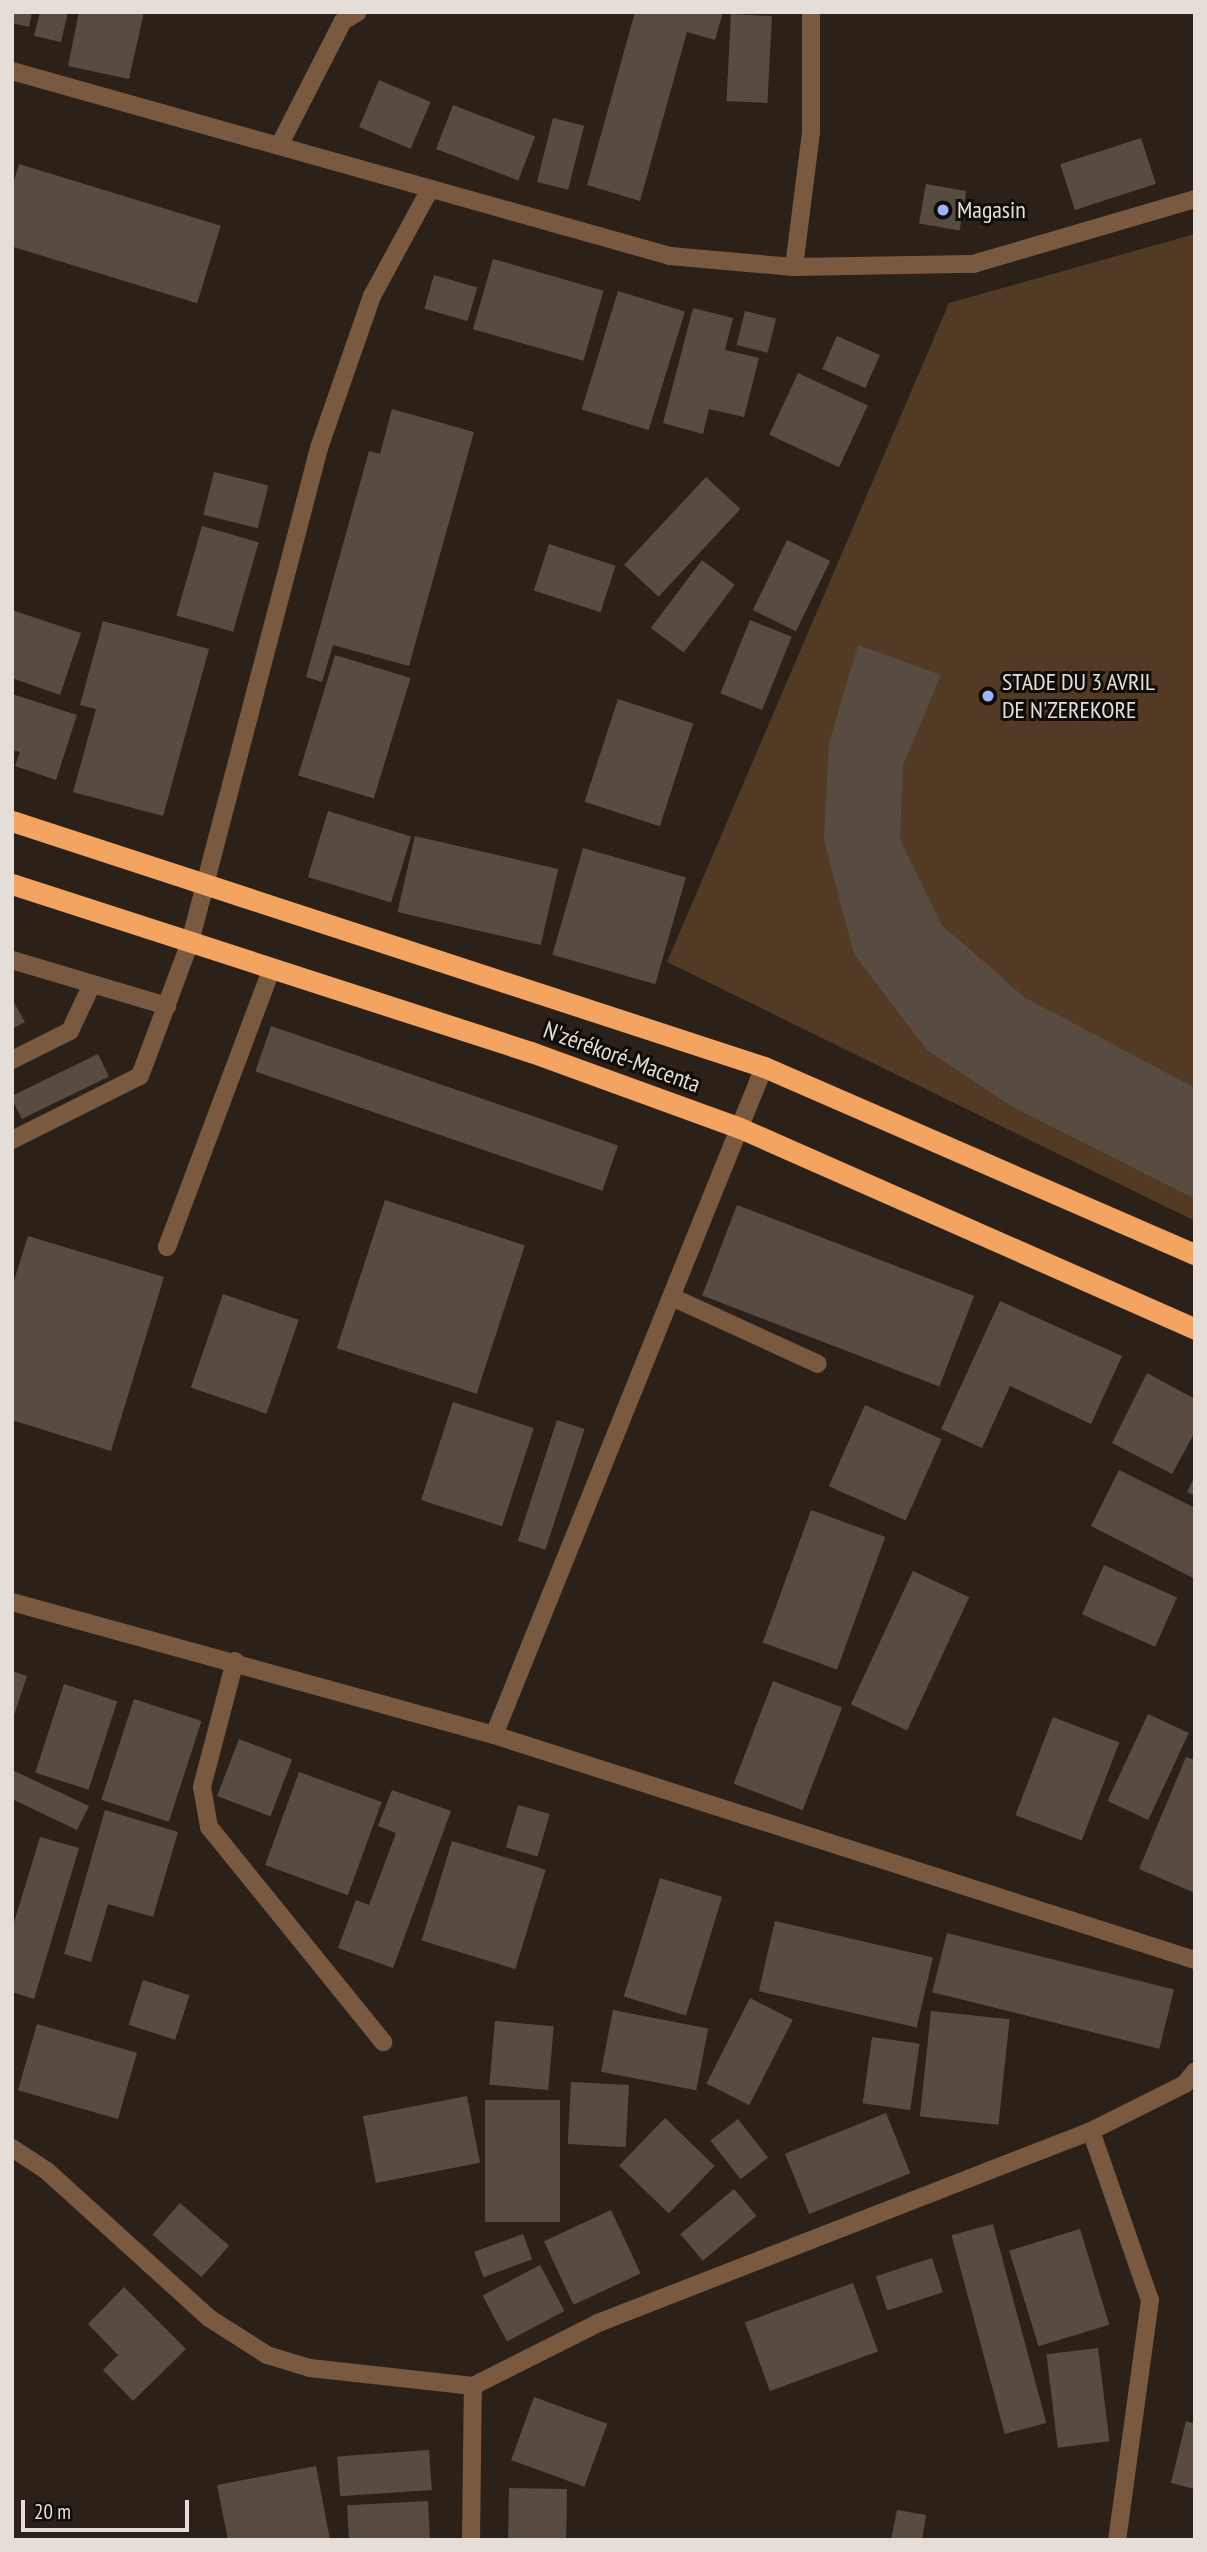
<!DOCTYPE html>
<html>
<head>
<meta charset="utf-8">
<style>
  body { margin:0 }
  #map { position:relative; width:1207px; height:2552px; overflow:hidden; background:#2c2118; font-family:"PT Sans Narrow",sans-serif }
  div>[style] { position:absolute }
  .green>* { inset:0; background:#523a25 }
  .building>* { inset:0; background:#584c42; transform-origin:0 0 }
  .lane>* { height:18px; margin:-9px; padding:0 9px; transform-origin:9px; border-radius:9px; background:#795a40 }
  .street>* { height:18px; margin:-9px; padding:0 9px; transform-origin:9px; border-radius:9px; background:#795a40 }
  .highway>* { height:21px; margin:-10.5px; padding:0 10.5px; transform-origin:10.5px; border-radius:10.5px; background:#f2a460 }
  .dots>* { width:19px; height:19px; translate:-50% -50%; box-sizing:border-box; border:4px solid #100c08; border-radius:50% }
  span { translate:-50% -50%; white-space:nowrap; text-align:center; line-height:1.15; -webkit-text-stroke:6px #100c08; paint-order:stroke }
  .poi-label { font-size:24px; color:#e5ded8 }
  .left { translate:0 -50%; text-align:left }
  .street-label { font-size:24px; color:#e5ded8 }
  .frame { position:absolute; inset:0; border:14px solid #e5ded8; pointer-events:none }
  .scale { position:absolute; left:21px; top:2500px; width:168px; height:32px; box-sizing:border-box; border:4px solid #e5ded8; border-top:0; padding-left:9px; font-size:21px; line-height:24px; white-space:nowrap; color:#e5ded8; -webkit-text-stroke:5px #100c08; paint-order:stroke }
</style>
</head>
<body>
<div id="map">
  <div class="green">
    <i style="clip-path:polygon(1195px 234px,1195px 1221px,667px 962px,949px 303px)"></i>
  </div>
  <div class="building">
    <i style="clip-path:polygon(12px 12px,32px 12px,29px 27px,12px 23px)"></i>
    <i style="clip-path:polygon(40px 12px,68px 12px,61px 42px,34px 36px)"></i>
    <i style="clip-path:polygon(79px 12px,144px 12px,129px 79px,68px 66px)"></i>
    <i style="clip-path:polygon(635px 12px,723px 12px,715px 40px,687px 32px,640px 201px,587px 185px)"></i>
    <i style="left:731px;top:14px;width:41px;height:87px;rotate:3deg"></i>
    <i style="left:379px;top:80px;width:56px;height:51px;rotate:23deg"></i>
    <i style="left:453px;top:105px;width:88px;height:47px;rotate:21deg"></i>
    <i style="left:553px;top:118px;width:32px;height:66px;rotate:14deg"></i>
    <i style="left:1141px;top:138px;width:48px;height:85px;rotate:72deg"></i>
    <i style="left:19px;top:164px;width:211px;height:81px;rotate:17deg"></i>
    <i style="left:926px;top:184px;width:41px;height:40px;rotate:10deg"></i>
    <i style="left:493px;top:259px;width:115px;height:73px;rotate:16deg"></i>
    <i style="left:434px;top:275px;width:45px;height:35px;rotate:16deg"></i>
    <i style="left:618px;top:291px;width:70px;height:124px;rotate:17deg"></i>
    <i style="clip-path:polygon(693px 308px,733px 318px,725px 350px,759px 358px,744px 417px,709px 409px,703px 434px,663px 423px)"></i>
    <i style="left:745px;top:311px;width:32px;height:35px;rotate:14deg"></i>
    <i style="left:837px;top:336px;width:47px;height:36px;rotate:24deg"></i>
    <i style="left:798px;top:373px;width:77px;height:68px;rotate:25deg"></i>
    <i style="clip-path:polygon(392px 409px,474px 432px,409px 666px,333px 645px,322px 682px,306px 677px,369px 451px,380px 454px)"></i>
    <i style="left:214px;top:472px;width:56px;height:44px;rotate:14deg"></i>
    <i style="left:706px;top:477px;width:47px;height:120px;rotate:43deg"></i>
    <i style="left:202px;top:526px;width:59px;height:93px;rotate:16deg"></i>
    <i style="left:787px;top:540px;width:48px;height:78px;rotate:26deg"></i>
    <i style="left:549px;top:544px;width:70px;height:49px;rotate:18deg"></i>
    <i style="left:702px;top:560px;width:41px;height:85px;rotate:37deg"></i>
    <i style="clip-path:polygon(12px 610px,81px 633px,60px 695px,12px 678px)"></i>
    <i style="left:750px;top:620px;width:45px;height:79px;rotate:22deg"></i>
    <i style="clip-path:polygon(103px 621px,209px 649px,163px 816px,73px 792px,96px 709px,80px 705px)"></i>
    <i style="clip-path:polygon(858px 645px,941px 675px,903px 765px,900px 840px,942px 925px,1024px 997px,1195px 1088px,1195px 1199px,1011px 1106px,927px 1050px,854px 954px,824px 840px,829px 743px)"></i>
    <i style="left:335px;top:655px;width:79px;height:126px;rotate:17deg"></i>
    <i style="clip-path:polygon(12px 694px,77px 715px,56px 780px,15px 766px,20px 752px,12px 750px)"></i>
    <i style="left:618px;top:699px;width:79px;height:108px;rotate:18deg"></i>
    <i style="left:328px;top:811px;width:87px;height:69px;rotate:17deg"></i>
    <i style="left:415px;top:836px;width:147px;height:78px;rotate:13deg"></i>
    <i style="left:583px;top:848px;width:107px;height:111px;rotate:16deg"></i>
    <i style="clip-path:polygon(12px 999px,25px 1022px,12px 1029px)"></i>
    <i style="left:271px;top:1026px;width:367px;height:48px;rotate:19deg"></i>
    <i style="left:98px;top:1054px;width:25px;height:97px;rotate:64deg"></i>
    <i style="left:385px;top:1200px;width:147px;height:156px;rotate:18deg"></i>
    <i style="left:737px;top:1205px;width:254px;height:97px;rotate:21deg"></i>
    <i style="clip-path:polygon(28px 1236px,164px 1277px,111px 1451px,12px 1420px,12px 1287px)"></i>
    <i style="left:223px;top:1294px;width:80px;height:99px;rotate:19deg"></i>
    <i style="clip-path:polygon(1000px 1301px,1122px 1356px,1091px 1424px,1010px 1386px,982px 1448px,941px 1429px)"></i>
    <i style="clip-path:polygon(1147px 1373px,1195px 1399px,1195px 1432px,1172px 1474px,1112px 1443px)"></i>
    <i style="left:453px;top:1402px;width:85px;height:103px;rotate:18deg"></i>
    <i style="left:865px;top:1405px;width:84px;height:89px;rotate:24deg"></i>
    <i style="left:557px;top:1420px;width:29px;height:127px;rotate:18deg"></i>
    <i style="clip-path:polygon(1119px 1470px,1195px 1508px,1195px 1579px,1091px 1526px)"></i>
    <i style="clip-path:polygon(1195px 1476px,1195px 1496px,1187px 1492px)"></i>
    <i style="left:811px;top:1510px;width:79px;height:141px;rotate:20deg"></i>
    <i style="left:1104px;top:1565px;width:80px;height:54px;rotate:24deg"></i>
    <i style="left:913px;top:1571px;width:62px;height:147px;rotate:25deg"></i>
    <i style="clip-path:polygon(12px 1671px,27px 1676px,13px 1718px,12px 1718px)"></i>
    <i style="left:773px;top:1681px;width:74px;height:110px;rotate:21deg"></i>
    <i style="left:64px;top:1684px;width:56px;height:93px;rotate:18deg"></i>
    <i style="left:134px;top:1699px;width:71px;height:106px;rotate:18deg"></i>
    <i style="left:1148px;top:1714px;width:45px;height:96px;rotate:25deg"></i>
    <i style="left:1053px;top:1717px;width:71px;height:105px;rotate:21deg"></i>
    <i style="left:239px;top:1739px;width:57px;height:61px;rotate:21deg"></i>
    <i style="clip-path:polygon(1186px 1757px,1195px 1760px,1195px 1893px,1139px 1869px)"></i>
    <i style="clip-path:polygon(12px 1770px,89px 1806px,77px 1830px,12px 1799px)"></i>
    <i style="left:299px;top:1772px;width:88px;height:99px;rotate:20deg"></i>
    <i style="clip-path:polygon(392px 1790px,451px 1811px,393px 1968px,338px 1948px,356px 1900px,369px 1905px,396px 1833px,378px 1826px)"></i>
    <i style="left:518px;top:1805px;width:33px;height:44px;rotate:16deg"></i>
    <i style="clip-path:polygon(105px 1810px,178px 1832px,153px 1917px,108px 1904px,91px 1962px,64px 1954px)"></i>
    <i style="clip-path:polygon(40px 1837px,79px 1848px,34px 1999px,12px 1992px,12px 1929px)"></i>
    <i style="left:452px;top:1841px;width:98px;height:104px;rotate:17deg"></i>
    <i style="left:660px;top:1878px;width:65px;height:124px;rotate:17deg"></i>
    <i style="left:775px;top:1921px;width:162px;height:72px;rotate:13deg"></i>
    <i style="left:947px;top:1933px;width:234px;height:61px;rotate:14deg"></i>
    <i style="left:143px;top:1980px;width:49px;height:47px;rotate:18deg"></i>
    <i style="left:750px;top:1998px;width:48px;height:96px;rotate:27deg"></i>
    <i style="left:613px;top:2010px;width:97px;height:63px;rotate:11deg"></i>
    <i style="left:931px;top:2011px;width:79px;height:106px;rotate:6deg"></i>
    <i style="left:495px;top:2021px;width:59px;height:64px;rotate:5deg"></i>
    <i style="left:37px;top:2024px;width:104px;height:69px;rotate:16deg"></i>
    <i style="left:872px;top:2037px;width:48px;height:67px;rotate:8deg"></i>
    <i style="left:571px;top:2082px;width:58px;height:62px;rotate:3deg"></i>
    <i style="left:467px;top:2096px;width:68px;height:106px;rotate:79deg"></i>
    <i style="left:560px;top:2100px;width:122px;height:75px;rotate:90deg"></i>
    <i style="left:886px;top:2113px;width:65px;height:109px;rotate:68deg"></i>
    <i style="left:665px;top:2118px;width:69px;height:66px;rotate:44deg"></i>
    <i style="left:738px;top:2119px;width:49px;height:35px;rotate:52deg"></i>
    <i style="left:734px;top:2189px;width:35px;height:70px;rotate:50deg"></i>
    <i style="left:180px;top:2203px;width:65px;height:42px;rotate:41deg"></i>
    <i style="left:611px;top:2210px;width:70px;height:74px;rotate:65deg"></i>
    <i style="left:993px;top:2224px;width:206px;height:43px;rotate:75deg"></i>
    <i style="left:1080px;top:2229px;width:100px;height:74px;rotate:73deg"></i>
    <i style="left:523px;top:2234px;width:27px;height:52px;rotate:70deg"></i>
    <i style="left:932px;top:2258px;width:36px;height:59px;rotate:72deg"></i>
    <i style="left:540px;top:2265px;width:52px;height:65px;rotate:62deg"></i>
    <i style="left:853px;top:2283px;width:73px;height:115px;rotate:70deg"></i>
    <i style="clip-path:polygon(124px 2287px,186px 2349px,133px 2401px,103px 2370px,118px 2355px,88px 2324px)"></i>
    <i style="left:1098px;top:2348px;width:94px;height:52px;rotate:83deg"></i>
    <i style="left:534px;top:2397px;width:78px;height:67px;rotate:20deg"></i>
    <i style="clip-path:polygon(1186px 2421px,1195px 2424px,1195px 2489px,1171px 2483px)"></i>
    <i style="left:429px;top:2450px;width:40px;height:92px;rotate:86deg"></i>
    <i style="clip-path:polygon(316px 2466px,330px 2540px,228px 2540px,217px 2485px)"></i>
    <i style="left:509px;top:2488px;width:58px;height:52px;rotate:1deg"></i>
    <i style="left:428px;top:2501px;width:39px;height:81px;rotate:87deg"></i>
    <i style="clip-path:polygon(897px 2510px,926px 2515px,922px 2540px,891px 2540px)"></i>
  </div>
  <div class="lane">
    <i style="left:279px;top:146px;width:140px;rotate:-62.9deg"></i>
    <i style="left:343px;top:21px;width:17px;rotate:-31deg"></i>
    <i style="left:12px;top:960px;width:162px;rotate:16.5deg"></i>
    <i style="left:12px;top:1060px;width:65px;rotate:-26.6deg"></i>
    <i style="left:70px;top:1031px;width:52px;rotate:-64.9deg"></i>
    <i style="left:12px;top:1140px;width:143px;rotate:-26.6deg"></i>
    <i style="left:140px;top:1076px;width:143px;rotate:-69.5deg"></i>
    <i style="left:167px;top:1247px;width:298px;rotate:-69.4deg"></i>
    <i style="left:674px;top:1298px;width:158px;rotate:24.6deg"></i>
    <i style="left:235px;top:1661px;width:130px;rotate:104.7deg"></i>
    <i style="left:202px;top:1787px;width:41px;rotate:80.1deg"></i>
    <i style="left:209px;top:1827px;width:277px;rotate:51deg"></i>
    <i style="left:1091px;top:2131px;width:179px;rotate:70.8deg"></i>
    <i style="left:1150px;top:2300px;width:242px;rotate:97.8deg"></i>
    <i style="left:471px;top:2540px;width:154px;rotate:-89.3deg"></i>
  </div>
  <div class="street">
    <i style="left:12px;top:71px;width:684px;rotate:15.7deg"></i>
    <i style="left:670px;top:256px;width:124px;rotate:5.1deg"></i>
    <i style="left:794px;top:267px;width:179px;rotate:-1deg"></i>
    <i style="left:973px;top:264px;width:231px;rotate:-16.3deg"></i>
    <i style="left:794px;top:267px;width:136px;rotate:-82.8deg"></i>
    <i style="left:811px;top:132px;width:120px;rotate:-90deg"></i>
    <i style="left:190px;top:942px;width:511px;rotate:-75.36deg"></i>
    <i style="left:319px;top:448px;width:161px;rotate:-70.8deg"></i>
    <i style="left:372px;top:296px;width:122px;rotate:-61.5deg"></i>
    <i style="left:12px;top:1602px;width:500px;rotate:15.43deg"></i>
    <i style="left:494px;top:1735px;width:736px;rotate:17.8deg"></i>
    <i style="left:494px;top:1735px;width:721px;rotate:-67.99deg"></i>
    <i style="left:12px;top:2148px;width:42px;rotate:33.3deg"></i>
    <i style="left:47px;top:2171px;width:219px;rotate:42.2deg"></i>
    <i style="left:209px;top:2318px;width:69px;rotate:32.5deg"></i>
    <i style="left:267px;top:2355px;width:45px;rotate:16.8deg"></i>
    <i style="left:310px;top:2368px;width:164px;rotate:6.3deg"></i>
    <i style="left:473px;top:2386px;width:140px;rotate:-26.7deg"></i>
    <i style="left:598px;top:2323px;width:529px;rotate:-21.28deg"></i>
    <i style="left:1091px;top:2131px;width:105px;rotate:-26.6deg"></i>
    <i style="left:1185px;top:2084px;width:16px;rotate:-52deg"></i>
  </div>
  <div class="highway">
    <i style="left:12px;top:821px;width:791px;rotate:18.11deg"></i>
    <i style="left:764px;top:1067px;width:470px;rotate:23.5deg"></i>
    <i style="left:12px;top:884px;width:546px;rotate:17.94deg"></i>
    <i style="left:531px;top:1052px;width:222px;rotate:20deg"></i>
    <i style="left:740px;top:1128px;width:497px;rotate:23.8deg"></i>
  </div>
  <div class="dots">
    <i style="left:943px;top:210px;background:#9db4fd"></i>
    <i style="left:988px;top:696px;background:#9db4fd"></i>
  </div>
  <div class="poi-label">
    <span class="left" style="left:957px;top:210px">Magasin</span>
    <span class="left" style="left:1002px;top:696px">STADE DU 3 AVRIL<br>DE N'ZEREKORE</span>
  </div>
  <div class="street-label">
    <span style="left:622px;top:1057px;rotate:20deg">N'zérékoré-Macenta</span>
  </div>
  <div class="frame"></div>
  <div class="scale">20 m</div>
</div>
</body>
</html>
